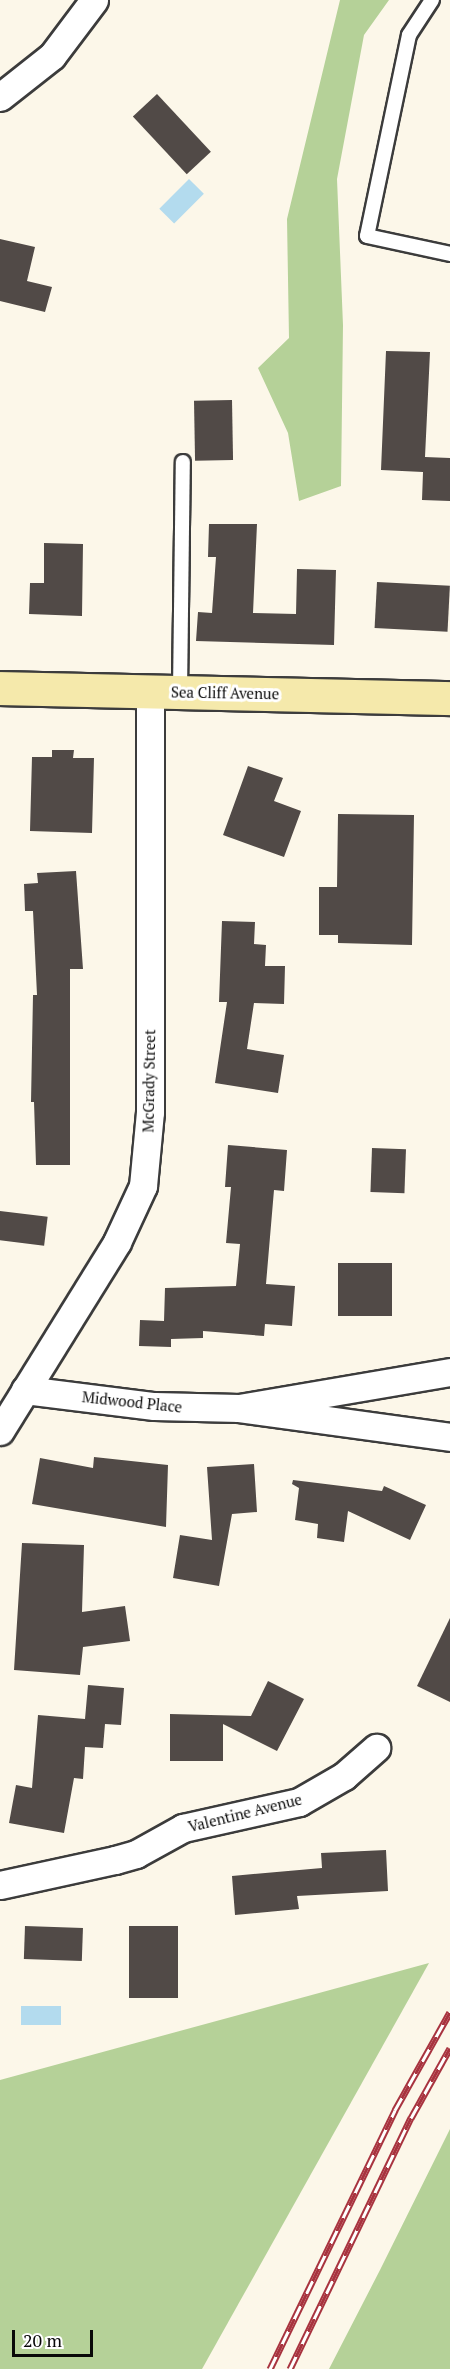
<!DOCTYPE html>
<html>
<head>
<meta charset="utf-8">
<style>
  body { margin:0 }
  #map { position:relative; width:450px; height:2369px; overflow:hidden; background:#fcf7e9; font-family:"PT Serif",serif }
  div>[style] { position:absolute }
  .forest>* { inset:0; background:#b5d198 }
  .water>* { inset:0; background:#b3dbee; transform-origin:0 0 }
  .building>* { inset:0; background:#514a47; transform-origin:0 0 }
  .roads { filter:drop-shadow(2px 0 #3c3c3c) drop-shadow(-2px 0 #3c3c3c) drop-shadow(0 2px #3c3c3c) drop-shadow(0 -2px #3c3c3c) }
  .lane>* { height:14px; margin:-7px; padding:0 7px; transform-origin:7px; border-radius:7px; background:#fff }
  .street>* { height:27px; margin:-13.5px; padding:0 13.5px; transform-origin:13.5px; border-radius:13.5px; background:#fff }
  .secondary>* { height:33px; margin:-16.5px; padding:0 16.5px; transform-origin:16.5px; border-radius:16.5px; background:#f5e9ab }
  .rail>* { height:7px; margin-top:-3.5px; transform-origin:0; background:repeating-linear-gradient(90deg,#fff 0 14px,#a8333f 0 28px); box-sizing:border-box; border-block:2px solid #a8333f }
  span { translate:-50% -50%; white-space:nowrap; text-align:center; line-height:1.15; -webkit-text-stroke:6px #fff; paint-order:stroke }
  .street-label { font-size:15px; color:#090909 }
  .scale { position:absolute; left:12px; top:2330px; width:81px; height:27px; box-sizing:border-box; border:3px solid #090909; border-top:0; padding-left:8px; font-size:18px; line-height:21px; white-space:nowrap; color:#090909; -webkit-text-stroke:4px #fff; paint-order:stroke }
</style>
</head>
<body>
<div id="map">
  <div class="forest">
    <i style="clip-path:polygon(340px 0,389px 0,364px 35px,337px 179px,343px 325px,341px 486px,299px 501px,288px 433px,258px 368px,289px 338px,287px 219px)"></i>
    <i style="clip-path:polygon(429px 1963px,202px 2369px,0 2369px,0 2080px)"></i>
    <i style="clip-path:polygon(450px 2129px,450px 2369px,329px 2369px,380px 2270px)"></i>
  </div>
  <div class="water">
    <i style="left:189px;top:179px;width:21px;height:42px;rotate:45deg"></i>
    <i style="left:21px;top:2006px;width:40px;height:19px"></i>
  </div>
  <div class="building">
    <i style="left:157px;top:94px;width:79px;height:33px;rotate:47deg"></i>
    <i style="clip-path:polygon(0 239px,35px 247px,27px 281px,52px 287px,45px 312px,0 301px)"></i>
    <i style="clip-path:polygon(386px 351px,430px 352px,425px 457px,450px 458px,450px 501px,422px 500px,423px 472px,381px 470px)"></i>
    <i style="left:232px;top:400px;width:60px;height:38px;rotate:89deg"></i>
    <i style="clip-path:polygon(209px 524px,257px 524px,253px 613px,296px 614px,297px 569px,336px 570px,334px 645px,196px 641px,198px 612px,212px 613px,216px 557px,208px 557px)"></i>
    <i style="clip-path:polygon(44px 543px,83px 544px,82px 616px,29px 614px,30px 583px,44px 583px)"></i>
    <i style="left:377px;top:582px;width:73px;height:46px;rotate:3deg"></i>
    <i style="clip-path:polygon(52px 750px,74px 750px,73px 758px,94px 758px,92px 833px,30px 831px,32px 757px,52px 757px)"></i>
    <i style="clip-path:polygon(248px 766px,283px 778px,274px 801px,301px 811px,284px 857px,223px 835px)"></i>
    <i style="clip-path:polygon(338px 814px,414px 815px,412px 945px,338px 943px,338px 935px,319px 935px,319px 887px,337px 887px)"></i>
    <i style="clip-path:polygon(76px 871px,83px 969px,70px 969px,70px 1165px,36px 1165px,34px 1102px,31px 1102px,33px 995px,37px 995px,33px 911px,25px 911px,24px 884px,38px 883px,37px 873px)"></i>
    <i style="clip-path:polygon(222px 921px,255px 922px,254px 944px,266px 945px,265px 966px,285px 966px,284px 1004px,254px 1003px,247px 1049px,284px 1055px,278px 1093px,215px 1083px,227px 1002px,219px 1002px)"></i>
    <i style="clip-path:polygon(228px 1145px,287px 1150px,284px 1191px,274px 1190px,266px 1284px,295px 1286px,292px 1326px,265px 1324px,264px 1336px,203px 1331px,203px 1338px,171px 1339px,171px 1347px,139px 1346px,140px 1320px,164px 1321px,165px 1288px,236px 1286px,240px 1244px,226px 1243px,231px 1187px,225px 1187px)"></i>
    <i style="left:372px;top:1148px;width:34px;height:44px;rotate:2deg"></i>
    <i style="left:0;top:1211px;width:48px;height:29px;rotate:7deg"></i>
    <i style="left:338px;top:1263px;width:54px;height:53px"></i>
    <i style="clip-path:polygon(94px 1457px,168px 1465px,166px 1527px,32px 1504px,40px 1458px,93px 1468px)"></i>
    <i style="clip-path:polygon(254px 1464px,257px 1512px,232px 1514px,219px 1586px,173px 1578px,180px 1535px,212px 1540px,207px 1467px)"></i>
    <i style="clip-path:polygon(293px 1480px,382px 1491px,384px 1486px,426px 1505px,410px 1540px,348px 1511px,344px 1542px,317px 1538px,318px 1524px,295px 1520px,299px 1488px,292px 1484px)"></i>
    <i style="clip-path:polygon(22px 1543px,84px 1545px,82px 1612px,125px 1606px,130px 1641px,83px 1647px,80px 1675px,14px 1670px)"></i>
    <i style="clip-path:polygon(450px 1618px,450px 1702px,417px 1686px)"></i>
    <i style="clip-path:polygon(268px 1681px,304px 1699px,277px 1751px,223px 1724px,223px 1761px,170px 1761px,170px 1714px,251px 1716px)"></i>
    <i style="clip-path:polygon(88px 1685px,124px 1688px,121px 1725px,105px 1724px,103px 1748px,85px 1747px,83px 1779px,74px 1778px,64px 1833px,9px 1823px,16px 1785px,32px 1788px,38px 1715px,85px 1719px)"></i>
    <i style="clip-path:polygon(386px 1850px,388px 1891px,297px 1896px,299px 1909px,235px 1915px,232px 1876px,322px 1868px,321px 1853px)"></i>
    <i style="left:25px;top:1926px;width:58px;height:33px;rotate:2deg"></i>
    <i style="left:129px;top:1926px;width:49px;height:72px"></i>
  </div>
  <div class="roads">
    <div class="lane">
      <i style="left:432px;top:0;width:42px;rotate:123.3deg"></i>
      <i style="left:409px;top:35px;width:205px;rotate:101.8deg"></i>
      <i style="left:367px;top:236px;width:85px;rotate:12.2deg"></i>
      <i style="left:180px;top:692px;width:230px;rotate:-89.3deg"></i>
    </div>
    <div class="street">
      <i style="left:0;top:97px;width:66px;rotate:-38.3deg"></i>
      <i style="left:52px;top:56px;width:70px;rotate:-53.1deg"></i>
      <i style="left:450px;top:1372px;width:214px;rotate:170.3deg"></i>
      <i style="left:239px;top:1408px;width:213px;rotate:7.8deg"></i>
      <i style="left:25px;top:1390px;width:130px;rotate:7.1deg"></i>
      <i style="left:154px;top:1406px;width:85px;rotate:1.3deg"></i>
      <i style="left:0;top:1431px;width:222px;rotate:-58.2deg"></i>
      <i style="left:117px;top:1242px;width:62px;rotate:-65.1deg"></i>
      <i style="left:143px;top:1186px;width:74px;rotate:-84.6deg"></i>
      <i style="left:150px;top:1112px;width:421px;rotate:-90deg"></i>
      <i style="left:0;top:1885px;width:118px;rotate:-12.3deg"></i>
      <i style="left:115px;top:1860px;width:22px;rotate:-16deg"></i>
      <i style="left:136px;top:1854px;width:54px;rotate:-29deg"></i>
      <i style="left:183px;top:1828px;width:119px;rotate:-12.6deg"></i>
      <i style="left:299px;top:1802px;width:52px;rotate:-30deg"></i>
      <i style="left:344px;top:1776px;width:43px;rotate:-41.2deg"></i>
    </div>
    <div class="secondary">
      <i style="left:0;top:688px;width:450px;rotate:1.3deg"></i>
    </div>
  </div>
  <div class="rail">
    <i style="left:270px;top:2369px;width:288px;rotate:-64.2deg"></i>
    <i style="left:395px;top:2110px;width:112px;rotate:-60.7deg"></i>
    <i style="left:290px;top:2369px;width:279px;rotate:-64.3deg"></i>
    <i style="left:411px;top:2118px;width:80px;rotate:-60.9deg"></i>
  </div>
  <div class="street-label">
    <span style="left:225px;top:693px;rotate:1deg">Sea Cliff Avenue</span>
    <span style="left:149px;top:1081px;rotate:-89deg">McGrady Street</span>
    <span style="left:132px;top:1402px;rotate:6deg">Midwood Place</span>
    <span style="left:245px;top:1813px;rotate:-14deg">Valentine Avenue</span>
  </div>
  <div class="scale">20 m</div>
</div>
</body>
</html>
